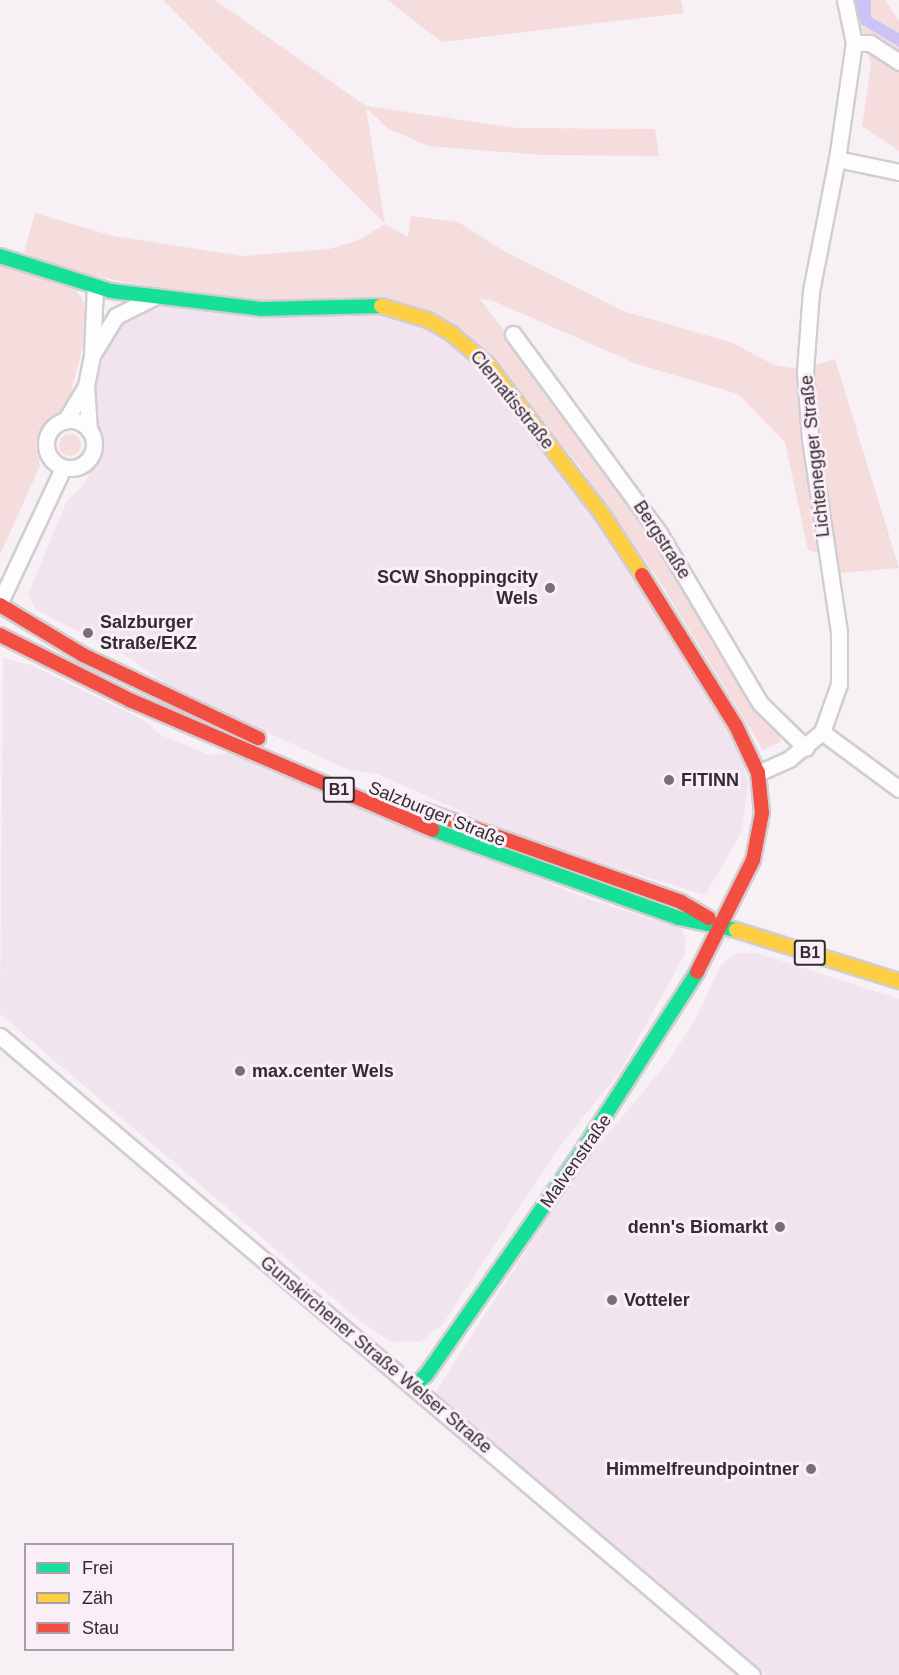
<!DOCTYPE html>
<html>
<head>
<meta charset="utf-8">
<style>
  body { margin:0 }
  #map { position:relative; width:899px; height:1675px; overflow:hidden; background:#f7f1f6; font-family:Arial,sans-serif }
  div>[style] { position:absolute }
  .built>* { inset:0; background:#f1e4ee }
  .green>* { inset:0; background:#f5ddde }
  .round { border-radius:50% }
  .water>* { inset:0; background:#cac3f4 }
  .roads { filter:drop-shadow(2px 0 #d2cdd1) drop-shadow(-2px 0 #d2cdd1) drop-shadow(0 2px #d2cdd1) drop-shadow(0 -2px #d2cdd1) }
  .street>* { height:15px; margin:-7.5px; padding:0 7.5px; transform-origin:7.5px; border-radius:7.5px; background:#fefdfe }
  .street>.ring { margin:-7.5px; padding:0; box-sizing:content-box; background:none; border:15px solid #fefdfe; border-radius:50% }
  .fast>* { height:14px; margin:-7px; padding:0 7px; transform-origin:7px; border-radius:7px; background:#16e098 }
  .slow>* { height:14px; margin:-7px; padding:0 7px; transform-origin:7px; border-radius:7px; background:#ffcf43 }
  .jam>* { height:14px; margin:-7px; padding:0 7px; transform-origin:7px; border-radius:7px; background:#f24e42 }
  .dots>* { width:16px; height:16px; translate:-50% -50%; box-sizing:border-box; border:3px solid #faeef7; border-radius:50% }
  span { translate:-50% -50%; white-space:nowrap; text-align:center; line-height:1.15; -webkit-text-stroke:6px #faeef7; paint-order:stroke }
  .shield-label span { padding:2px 4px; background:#faeef7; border:2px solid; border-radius:4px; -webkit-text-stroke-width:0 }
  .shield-label { font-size:16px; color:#312c30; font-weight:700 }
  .street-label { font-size:18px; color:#312c30 }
  .poi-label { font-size:18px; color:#312c30; font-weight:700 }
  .right { translate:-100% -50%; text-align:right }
  .left { translate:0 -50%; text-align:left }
  .legend { position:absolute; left:24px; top:1543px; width:210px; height:108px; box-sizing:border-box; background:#faeef7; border:2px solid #aaa0a7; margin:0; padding:8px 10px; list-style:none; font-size:18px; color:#312c30 }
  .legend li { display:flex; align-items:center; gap:12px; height:30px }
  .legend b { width:30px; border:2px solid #aaa0a7 }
</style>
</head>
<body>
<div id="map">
  <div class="built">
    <i style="clip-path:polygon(165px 306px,357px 311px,399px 317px,437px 333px,471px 356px,593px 514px,655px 605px,740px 749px,748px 784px,742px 831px,705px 895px,527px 840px,375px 773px,351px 771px,173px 689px,128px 657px,35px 609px,28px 594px,67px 501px,81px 488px,101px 454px,94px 391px,109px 334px,134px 312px)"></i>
    <i style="clip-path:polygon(3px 658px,31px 665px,142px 719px,161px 735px,210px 755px,229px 753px,588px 899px,681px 929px,686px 940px,684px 956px,619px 1073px,557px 1150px,443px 1324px,421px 1341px,391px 1342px,355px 1317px,0 1014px)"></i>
    <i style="clip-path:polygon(736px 953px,757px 953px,899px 999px,899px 1675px,766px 1675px,434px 1394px,580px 1167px,668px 1062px,694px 1022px,721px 965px)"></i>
  </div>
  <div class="green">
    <i style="clip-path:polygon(163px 0,215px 0,366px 106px,517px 128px,655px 129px,659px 156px,543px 155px,428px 146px,387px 128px,366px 108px,385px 224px,408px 237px,411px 216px,458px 222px,504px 251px,623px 311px,733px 343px,774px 365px,800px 369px,822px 554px,808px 550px,785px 442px,738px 394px,637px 364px,493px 301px,480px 299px,609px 468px,679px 572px,746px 697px,760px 716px,778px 729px,781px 742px,763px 750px,658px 579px,578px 464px,465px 331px,422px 309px,268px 301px,135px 284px,58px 268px,24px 252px,35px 213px,113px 236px,243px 256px,329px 249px,359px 240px,385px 224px)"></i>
    <i style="clip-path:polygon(387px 0,681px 0,684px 13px,442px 42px)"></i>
    <i style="clip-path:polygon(871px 0,885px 0,899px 21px,899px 33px,871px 17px)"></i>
    <i style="clip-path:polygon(861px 24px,899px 47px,899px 151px,862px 126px,871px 65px)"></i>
    <i style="clip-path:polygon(0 263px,77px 291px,87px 307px,87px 330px,66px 412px,51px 416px,39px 432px,36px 448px,40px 466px,0 555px)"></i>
    <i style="clip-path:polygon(835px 359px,899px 568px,840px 573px,814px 403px,815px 365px)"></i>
    <i class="round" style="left:59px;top:434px;width:22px;height:22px"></i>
  </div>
  <div class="water">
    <i style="clip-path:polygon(854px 0,871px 0,871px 17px,899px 33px,899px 47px,861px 24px)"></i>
  </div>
  <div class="roads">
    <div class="street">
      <i style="left:854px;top:43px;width:16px"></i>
      <i style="left:870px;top:43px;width:35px;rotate:33deg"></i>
      <i style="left:837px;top:159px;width:63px;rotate:11.8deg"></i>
      <i style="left:513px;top:334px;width:247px;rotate:53.7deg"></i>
      <i style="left:659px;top:533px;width:198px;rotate:59.3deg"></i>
      <i style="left:760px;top:703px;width:64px;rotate:44.4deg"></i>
      <i style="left:94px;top:352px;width:42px;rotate:-58.6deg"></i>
      <i style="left:116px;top:316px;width:42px;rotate:-26.6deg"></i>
      <i class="ring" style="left:46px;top:420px;width:33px;height:33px"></i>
      <i style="left:65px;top:421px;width:41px;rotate:-59deg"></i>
      <i style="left:89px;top:430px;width:44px;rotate:-93.9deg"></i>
      <i style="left:86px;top:386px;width:32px;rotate:-79deg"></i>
      <i style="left:92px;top:355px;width:68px;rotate:-87.5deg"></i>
      <i style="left:0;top:602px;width:148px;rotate:-64.8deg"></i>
      <i style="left:822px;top:732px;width:96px;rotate:36.5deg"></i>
      <i style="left:758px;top:773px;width:34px;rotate:-24deg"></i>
      <i style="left:789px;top:759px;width:43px;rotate:-39.3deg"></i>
      <i style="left:822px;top:732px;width:51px;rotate:-70.5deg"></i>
      <i style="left:839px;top:684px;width:52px;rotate:-90deg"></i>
      <i style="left:839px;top:632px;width:195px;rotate:-98.5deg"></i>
      <i style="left:810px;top:439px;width:68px;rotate:-94.2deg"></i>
      <i style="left:805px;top:371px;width:80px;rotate:-85.7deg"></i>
      <i style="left:811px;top:291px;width:135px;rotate:-78.9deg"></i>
      <i style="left:837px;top:159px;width:117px;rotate:-81.7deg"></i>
      <i style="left:854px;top:43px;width:44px;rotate:-101.8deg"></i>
      <i style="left:0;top:1036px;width:987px;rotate:40.36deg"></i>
    </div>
    <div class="fast">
      <i style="left:0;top:256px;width:116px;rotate:17.5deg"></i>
      <i style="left:111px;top:291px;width:151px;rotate:6.8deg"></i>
      <i style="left:261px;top:309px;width:120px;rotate:-1.4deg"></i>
      <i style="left:433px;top:830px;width:261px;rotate:19.7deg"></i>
      <i style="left:679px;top:918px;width:58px;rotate:11.9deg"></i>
      <i style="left:414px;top:1386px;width:16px;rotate:-43deg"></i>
      <i style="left:426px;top:1375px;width:271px;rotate:-55.1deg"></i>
      <i style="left:581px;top:1153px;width:215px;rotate:-57.3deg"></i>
    </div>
    <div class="slow">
      <i style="left:381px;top:306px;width:49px;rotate:16.6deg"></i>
      <i style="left:428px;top:320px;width:28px;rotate:30deg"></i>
      <i style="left:452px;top:334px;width:48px;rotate:40.7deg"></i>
      <i style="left:488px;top:365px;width:188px;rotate:52.6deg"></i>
      <i style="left:602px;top:514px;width:73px;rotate:56.7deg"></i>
      <i style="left:736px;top:930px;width:171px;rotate:17.4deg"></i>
    </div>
    <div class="jam">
      <i style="left:642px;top:575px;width:178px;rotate:58.1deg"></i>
      <i style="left:736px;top:726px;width:52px;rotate:64.9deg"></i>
      <i style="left:758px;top:773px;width:40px;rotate:84.3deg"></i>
      <i style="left:762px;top:813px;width:48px;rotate:100.8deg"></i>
      <i style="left:753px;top:860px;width:125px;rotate:116.6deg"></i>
      <i style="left:0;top:605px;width:97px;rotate:31.1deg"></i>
      <i style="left:83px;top:655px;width:194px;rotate:25.4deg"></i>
      <i style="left:0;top:635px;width:148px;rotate:26.6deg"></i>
      <i style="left:132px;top:701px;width:327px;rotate:23.2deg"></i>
      <i style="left:423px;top:810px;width:274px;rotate:19.6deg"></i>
      <i style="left:681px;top:902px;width:32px;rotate:30deg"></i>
    </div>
  </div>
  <div class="dots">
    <i style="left:550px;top:588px;background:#767175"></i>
    <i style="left:88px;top:633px;background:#767175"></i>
    <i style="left:669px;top:780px;background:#767175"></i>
    <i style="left:240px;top:1071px;background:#767175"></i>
    <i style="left:780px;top:1227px;background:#767175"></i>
    <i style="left:612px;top:1300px;background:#767175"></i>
    <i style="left:811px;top:1469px;background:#767175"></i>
  </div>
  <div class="shield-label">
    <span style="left:339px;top:790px">B1</span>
    <span style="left:810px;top:953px">B1</span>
  </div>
  <div class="street-label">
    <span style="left:512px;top:400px;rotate:51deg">Clematisstraße</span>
    <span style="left:815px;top:456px;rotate:-96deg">Lichtenegger Straße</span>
    <span style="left:662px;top:540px;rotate:57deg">Bergstraße</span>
    <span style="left:437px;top:814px;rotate:22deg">Salzburger Straße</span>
    <span style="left:576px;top:1161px;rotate:-55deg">Malvenstraße</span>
    <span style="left:376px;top:1355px;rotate:40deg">Gunskirchener Straße Welser Straße</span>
  </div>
  <div class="poi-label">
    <span class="right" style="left:538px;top:588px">SCW Shoppingcity<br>Wels</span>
    <span class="left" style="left:100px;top:633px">Salzburger<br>Straße/EKZ</span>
    <span class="left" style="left:681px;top:780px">FITINN</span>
    <span class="left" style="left:252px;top:1071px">max.center Wels</span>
    <span class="right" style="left:768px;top:1227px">denn's Biomarkt</span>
    <span class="left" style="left:624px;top:1300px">Votteler</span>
    <span class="right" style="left:799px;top:1469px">Himmelfreundpointner</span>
  </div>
  <ul class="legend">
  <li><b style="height:8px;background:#16e098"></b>Frei</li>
  <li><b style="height:8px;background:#ffcf43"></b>Zäh</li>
  <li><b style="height:8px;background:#f24e42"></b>Stau</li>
  </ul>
</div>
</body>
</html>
